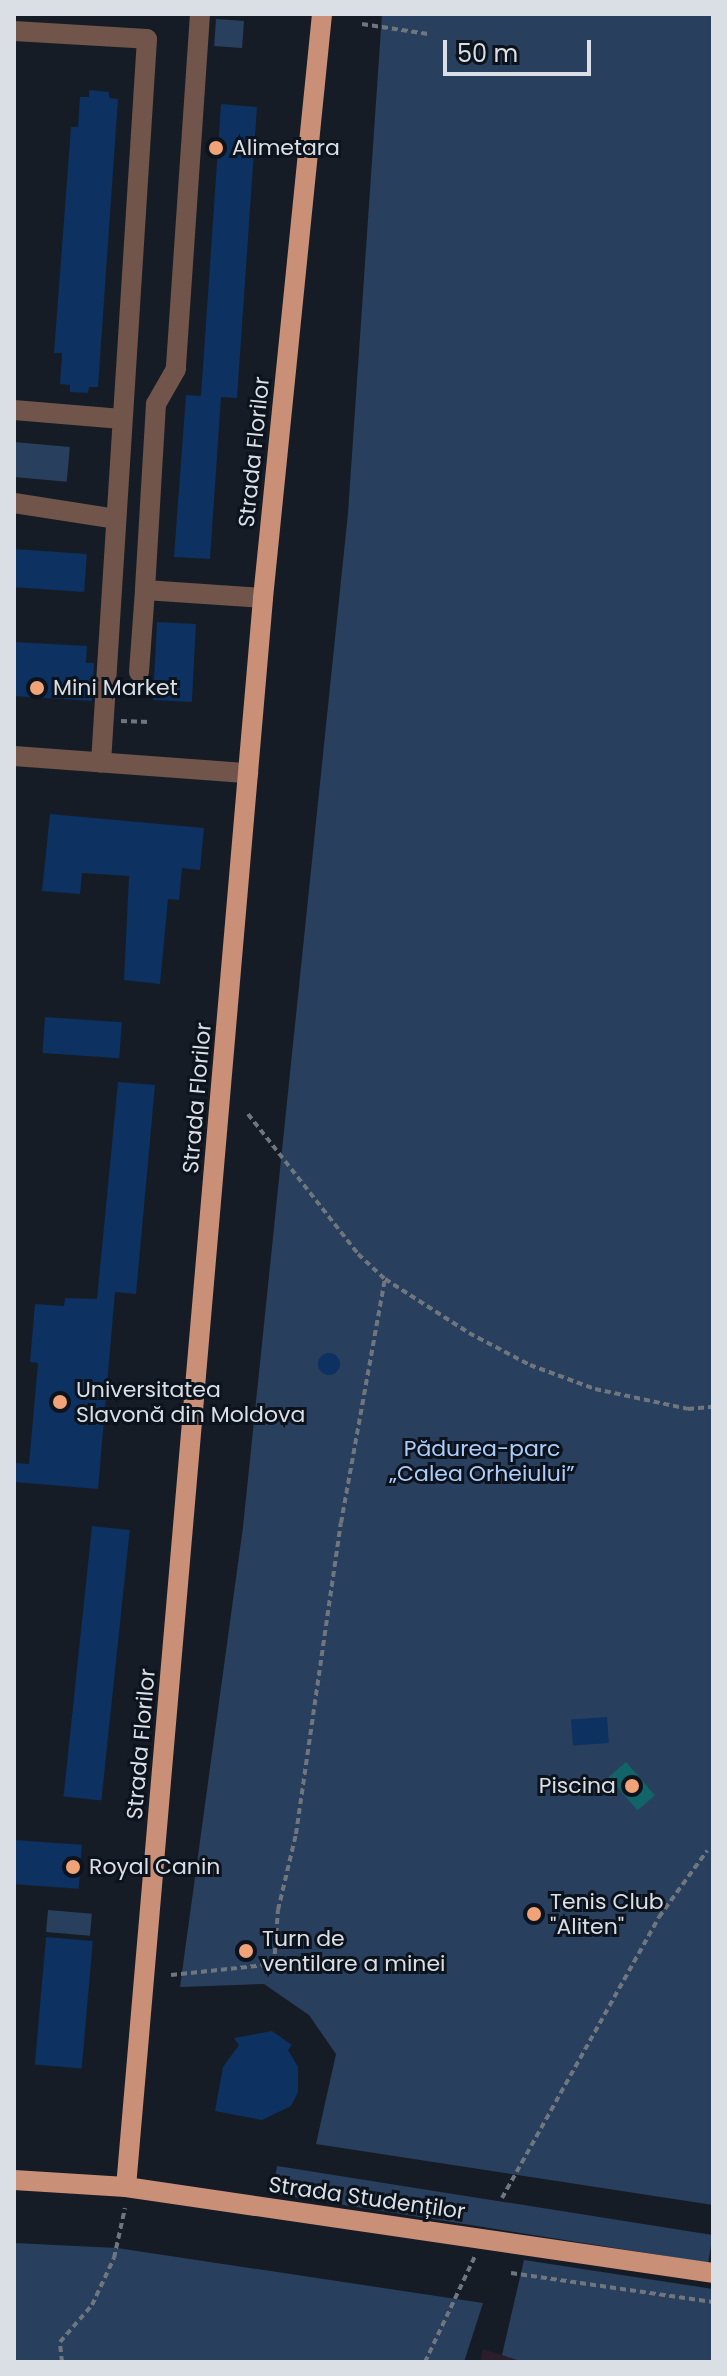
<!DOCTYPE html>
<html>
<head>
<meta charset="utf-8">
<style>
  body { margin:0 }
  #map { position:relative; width:727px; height:2376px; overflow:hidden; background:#161c26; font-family:Poppins,sans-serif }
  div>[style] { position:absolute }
  .industrial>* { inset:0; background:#2b1e2a }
  .green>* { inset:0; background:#293f5e; transform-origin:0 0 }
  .water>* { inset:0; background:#11656a; transform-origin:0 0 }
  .building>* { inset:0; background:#0d3160; transform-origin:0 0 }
  .round { border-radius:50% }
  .path>* { height:4px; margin-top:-2px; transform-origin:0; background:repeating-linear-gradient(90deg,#70767e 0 6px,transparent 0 10px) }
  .minor>* { height:20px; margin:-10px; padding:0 10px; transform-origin:10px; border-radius:10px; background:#71554a }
  .major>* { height:20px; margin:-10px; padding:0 10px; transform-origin:10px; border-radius:10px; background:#c98f77 }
  .dots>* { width:22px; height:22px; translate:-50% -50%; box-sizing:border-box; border:4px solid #0d131c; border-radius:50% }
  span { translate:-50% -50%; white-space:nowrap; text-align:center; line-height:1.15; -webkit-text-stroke:6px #0d131c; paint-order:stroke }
  .poi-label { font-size:22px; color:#dadfe5 }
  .left { translate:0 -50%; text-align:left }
  .right { translate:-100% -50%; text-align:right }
  .street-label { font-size:22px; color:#dadfe5 }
  .park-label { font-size:22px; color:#accdfb }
  .frame { position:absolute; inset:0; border:16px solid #dadfe5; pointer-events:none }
  .scale { position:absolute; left:443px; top:40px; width:148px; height:36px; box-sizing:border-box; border:4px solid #dadfe5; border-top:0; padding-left:10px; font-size:24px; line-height:28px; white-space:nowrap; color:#dadfe5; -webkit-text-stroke:6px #0d131c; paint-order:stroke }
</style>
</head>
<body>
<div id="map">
  <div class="industrial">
    <i style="clip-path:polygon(483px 2349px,523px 2362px,480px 2362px)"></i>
  </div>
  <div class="green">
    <i style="clip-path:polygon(382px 14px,713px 14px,713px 2205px,316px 2144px,336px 2054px,309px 2015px,264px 1984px,180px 1987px,243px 1527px,348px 513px)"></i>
    <i style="left:216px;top:19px;width:28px;height:27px;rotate:4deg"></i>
    <i style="left:14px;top:442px;width:56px;height:35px;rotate:5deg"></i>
    <i style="left:48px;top:1910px;width:44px;height:22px;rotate:5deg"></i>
    <i style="left:277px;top:2166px;width:441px;height:28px;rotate:9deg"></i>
    <i style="clip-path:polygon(14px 2243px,117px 2248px,483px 2303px,464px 2362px,14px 2362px)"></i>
    <i style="clip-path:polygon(524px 2260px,713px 2289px,713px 2362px,523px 2362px,502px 2355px)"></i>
  </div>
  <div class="water">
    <i style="left:626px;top:1762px;width:44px;height:23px;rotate:49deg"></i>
  </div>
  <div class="building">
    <i style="clip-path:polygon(89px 90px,109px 92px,109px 98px,118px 99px,98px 387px,89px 387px,88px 393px,70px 392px,70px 385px,60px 384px,62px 353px,54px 353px,71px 127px,78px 127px,80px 97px,89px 97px)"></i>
    <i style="clip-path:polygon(221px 104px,257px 107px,237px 398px,221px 397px,210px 559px,174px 557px,186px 395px,201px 396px)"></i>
    <i style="left:14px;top:549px;width:73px;height:38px;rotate:4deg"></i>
    <i style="left:157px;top:622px;width:39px;height:78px;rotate:3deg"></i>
    <i style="clip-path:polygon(14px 642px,87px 646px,86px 663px,94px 663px,92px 701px,14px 696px)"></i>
    <i style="clip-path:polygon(50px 814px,204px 828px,200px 870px,182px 868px,179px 900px,168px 899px,160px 984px,124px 980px,129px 876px,82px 873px,80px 894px,42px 891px)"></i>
    <i style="left:45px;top:1017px;width:77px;height:36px;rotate:4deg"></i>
    <i style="clip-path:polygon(118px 1082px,155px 1085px,136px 1294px,115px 1292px,98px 1489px,14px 1482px,16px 1463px,29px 1464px,38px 1363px,30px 1362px,35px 1304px,64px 1306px,65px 1298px,97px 1299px)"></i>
    <i class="round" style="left:318px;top:1353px;width:22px;height:22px"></i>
    <i style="left:92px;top:1526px;width:38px;height:272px;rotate:6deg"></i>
    <i style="left:607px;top:1717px;width:26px;height:36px;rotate:86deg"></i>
    <i style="left:14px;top:1840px;width:68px;height:44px;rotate:4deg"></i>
    <i style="left:46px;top:1937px;width:47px;height:128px;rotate:5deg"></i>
    <i class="round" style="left:235px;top:1940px;width:22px;height:22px"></i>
    <i style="clip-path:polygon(272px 2031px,292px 2045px,288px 2050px,298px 2067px,298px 2092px,291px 2106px,262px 2120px,215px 2111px,223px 2067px,239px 2045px,234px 2038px)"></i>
  </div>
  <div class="path">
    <i style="left:362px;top:24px;width:67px;rotate:8.6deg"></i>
    <i style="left:121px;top:721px;width:29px;rotate:2deg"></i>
    <i style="left:248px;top:1114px;width:178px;rotate:51.8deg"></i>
    <i style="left:358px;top:1254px;width:37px;rotate:43deg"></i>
    <i style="left:385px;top:1279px;width:100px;rotate:32.7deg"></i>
    <i style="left:469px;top:1333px;width:69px;rotate:27.7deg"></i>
    <i style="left:530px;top:1365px;width:69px;rotate:20.3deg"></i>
    <i style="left:595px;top:1389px;width:95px;rotate:12.1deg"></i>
    <i style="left:688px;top:1409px;width:25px;rotate:-5deg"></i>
    <i style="left:171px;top:1975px;width:104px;rotate:-6.1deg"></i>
    <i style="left:274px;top:1964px;width:54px;rotate:-85.8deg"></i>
    <i style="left:278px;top:1910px;width:78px;rotate:-76.7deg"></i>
    <i style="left:296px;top:1834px;width:314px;rotate:-81.8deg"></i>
    <i style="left:341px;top:1523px;width:248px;rotate:-79.8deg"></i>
    <i style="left:502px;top:2198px;width:322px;rotate:-60.8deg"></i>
    <i style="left:659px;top:1917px;width:82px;rotate:-54deg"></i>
    <i style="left:511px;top:2273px;width:204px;rotate:8.2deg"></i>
    <i style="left:62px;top:2362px;width:20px;rotate:-96deg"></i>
    <i style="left:60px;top:2342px;width:49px;rotate:-49.1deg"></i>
    <i style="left:92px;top:2305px;width:52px;rotate:-64.9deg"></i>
    <i style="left:114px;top:2258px;width:51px;rotate:-77.6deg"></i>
    <i style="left:425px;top:2362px;width:117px;rotate:-64.7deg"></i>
  </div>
  <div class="minor">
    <i style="left:200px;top:14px;width:356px;rotate:93.9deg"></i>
    <i style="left:176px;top:369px;width:40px;rotate:119.7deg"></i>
    <i style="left:156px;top:404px;width:186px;rotate:93.4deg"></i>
    <i style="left:145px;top:590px;width:118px;rotate:3.9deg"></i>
    <i style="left:14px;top:31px;width:133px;rotate:3.4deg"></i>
    <i style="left:147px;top:39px;width:725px;rotate:93.64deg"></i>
    <i style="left:14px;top:410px;width:108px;rotate:4.8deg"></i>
    <i style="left:14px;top:503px;width:103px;rotate:8.9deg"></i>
    <i style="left:139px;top:672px;width:82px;rotate:-85.8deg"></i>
    <i style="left:14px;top:756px;width:235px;rotate:4.2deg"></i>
  </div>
  <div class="major">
    <i style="left:14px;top:2180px;width:112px;rotate:3.6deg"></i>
    <i style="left:126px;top:2187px;width:593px;rotate:8.33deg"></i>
    <i style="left:126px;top:2187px;width:1595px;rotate:-85.07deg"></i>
    <i style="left:263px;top:598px;width:587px;rotate:-84.23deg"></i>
  </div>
  <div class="dots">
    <i style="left:216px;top:148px;background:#efa377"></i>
    <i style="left:37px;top:688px;background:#efa377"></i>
    <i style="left:60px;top:1402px;background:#efa377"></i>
    <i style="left:632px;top:1786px;background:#efa377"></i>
    <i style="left:73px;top:1867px;background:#efa377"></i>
    <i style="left:534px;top:1914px;background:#efa377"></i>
    <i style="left:246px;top:1951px;background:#efa377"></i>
  </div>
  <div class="poi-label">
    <span class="left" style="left:232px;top:148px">Alimetara</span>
    <span class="left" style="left:53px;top:688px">Mini Market</span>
    <span class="left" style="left:76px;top:1402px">Universitatea<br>Slavonă din Moldova</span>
    <span class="right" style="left:616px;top:1786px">Piscina</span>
    <span class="left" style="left:89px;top:1867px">Royal Canin</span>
    <span class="left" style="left:550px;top:1914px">Tenis Club<br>"Aliten"</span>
    <span class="left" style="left:262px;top:1951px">Turn de<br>ventilare a minei</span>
  </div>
  <div class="street-label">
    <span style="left:254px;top:452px;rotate:-84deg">Strada Florilor</span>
    <span style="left:197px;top:1098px;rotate:-85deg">Strada Florilor</span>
    <span style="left:141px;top:1744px;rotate:-85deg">Strada Florilor</span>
    <span style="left:367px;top:2198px;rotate:8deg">Strada Studenților</span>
  </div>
  <div class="park-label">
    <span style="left:482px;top:1461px">Pădurea-parc<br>„Calea Orheiului”</span>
  </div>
  <div class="frame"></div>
  <div class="scale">50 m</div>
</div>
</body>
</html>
